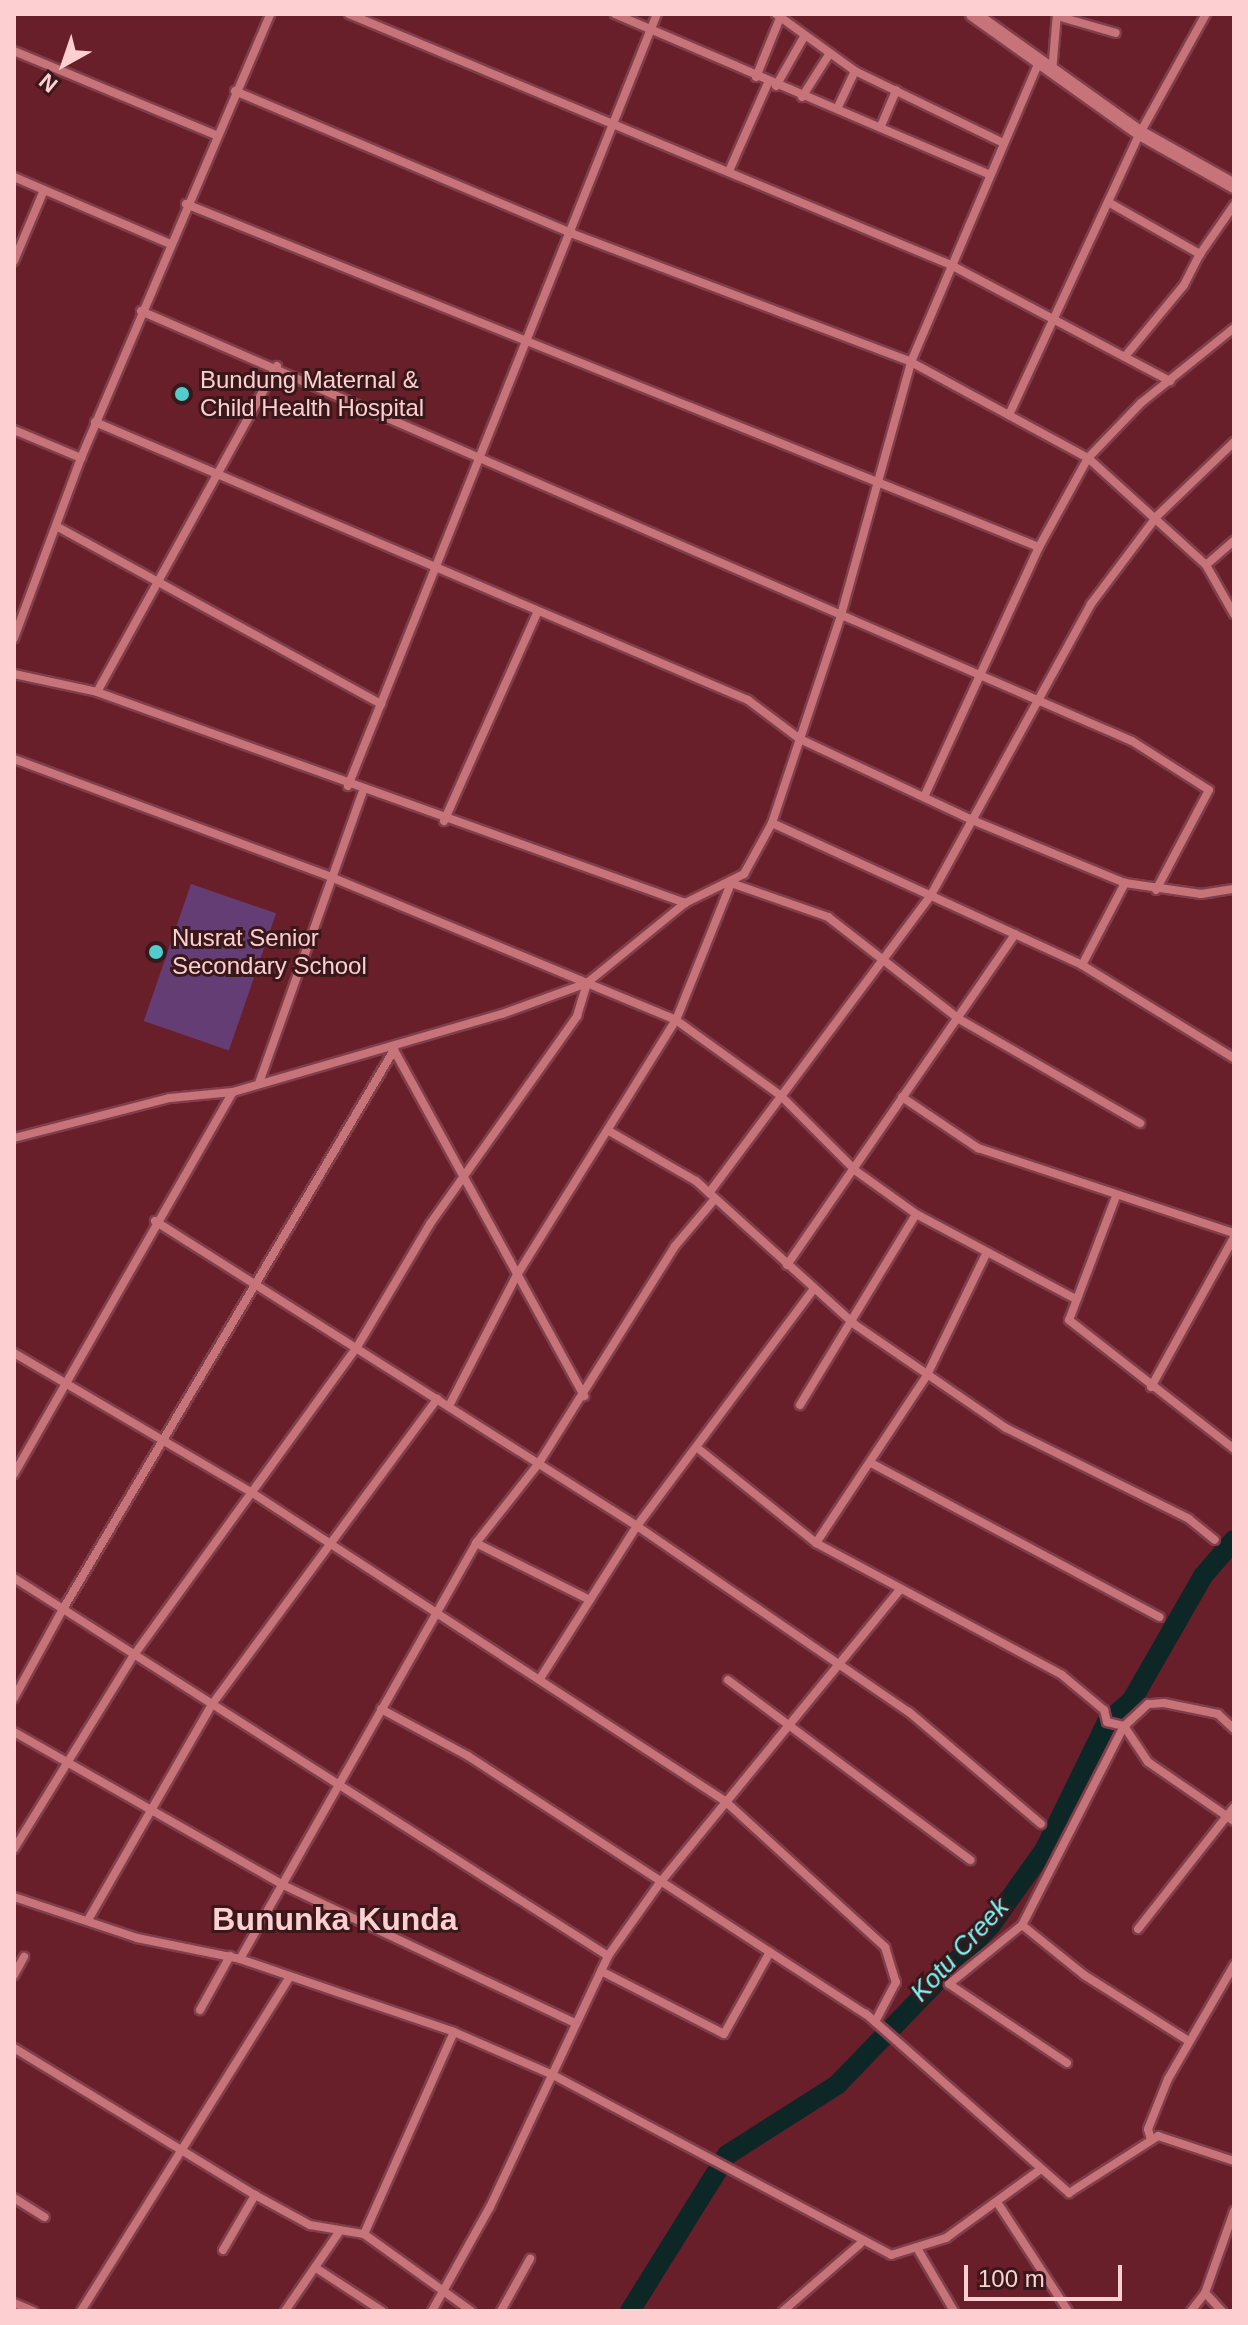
<!DOCTYPE html>
<html>
<head>
<meta charset="utf-8">
<style>
  body { margin:0 }
  #map { position:relative; width:1248px; height:2325px; overflow:hidden; background:#691f2a; font-family:Helvetica,sans-serif }
  div>[style] { position:absolute }
  .green>* { inset:0; background:#653d75; transform-origin:0 0 }
  .river>* { height:20px; margin:-10px; padding:0 10px; transform-origin:10px; border-radius:10px; background:#0d2727 }
  .roads { filter:drop-shadow(2px 0 #803e4b) drop-shadow(-2px 0 #803e4b) drop-shadow(0 2px #803e4b) drop-shadow(0 -2px #803e4b) }
  .minor>* { height:8px; margin:-4px; padding:0 4px; transform-origin:4px; border-radius:4px; background:#c67379 }
  .tertiary>* { height:14px; margin:-7px; padding:0 7px; transform-origin:7px; border-radius:7px; background:#c67379 }
  .dots>* { width:22px; height:22px; translate:-50% -50%; box-sizing:border-box; border:4px solid #39181b; border-radius:50% }
  span { translate:-50% -50%; white-space:nowrap; text-align:center; line-height:1.15; -webkit-text-stroke:6px #39181b; paint-order:stroke }
  .poi-label { font-size:24px; color:#fdcfd0 }
  .left { translate:0 -50%; text-align:left }
  .water-label { font-size:26px; color:#78f9f9; font-style:italic }
  .district-label { font-size:32px; color:#fdcfd0; font-weight:700 }
  .frame { position:absolute; inset:0; border:16px solid #fdcfd0; pointer-events:none }
  .north { position:absolute; left:24px; top:24px; width:80px; height:80px; -webkit-text-stroke:6px #39181b; paint-order:stroke; rotate:220deg; font-size:22px; font-weight:700; line-height:32px; text-align:center; color:#fdcfd0 }
  .north::after { content:''; display:block; margin:auto; width:28px; height:36px; background:#fdcfd0; clip-path:polygon(50% 0,100% 100%,50% 72%,0 100%) }
  .scale { position:absolute; left:964px; top:2265px; width:158px; height:36px; box-sizing:border-box; border:4px solid #fdcfd0; border-top:0; padding-left:10px; font-size:24px; line-height:28px; white-space:nowrap; color:#fdcfd0; -webkit-text-stroke:6px #39181b; paint-order:stroke }
</style>
</head>
<body>
<div id="map">
  <div class="green">
    <i style="left:191px;top:884px;width:90px;height:145px;rotate:19deg"></i>
  </div>
  <div class="river">
    <i style="left:630px;top:2311px;width:184px;rotate:-58.1deg"></i>
    <i style="left:727px;top:2155px;width:130px;rotate:-32.5deg"></i>
    <i style="left:837px;top:2085px;width:222px;rotate:-46.1deg"></i>
    <i style="left:991px;top:1925px;width:93px;rotate:-54.6deg"></i>
    <i style="left:1045px;top:1849px;width:141px;rotate:-64deg"></i>
    <i style="left:1107px;top:1722px;width:33px;rotate:-41deg"></i>
    <i style="left:1132px;top:1700px;width:143px;rotate:-60.2deg"></i>
    <i style="left:1203px;top:1576px;width:48px;rotate:-49.3deg"></i>
  </div>
  <div class="roads">
    <div class="minor">
      <i style="left:349px;top:14px;width:652px;rotate:22.63deg"></i>
      <i style="left:951px;top:265px;width:248px;rotate:27.9deg"></i>
      <i style="left:615px;top:14px;width:407px;rotate:23.2deg"></i>
      <i style="left:776px;top:14px;width:97px;rotate:35.8deg"></i>
      <i style="left:855px;top:71px;width:162px;rotate:25.9deg"></i>
      <i style="left:1057px;top:16px;width:61px;rotate:16.1deg"></i>
      <i style="left:14px;top:51px;width:219px;rotate:22.6deg"></i>
      <i style="left:1052px;top:72px;width:58px;rotate:-85.1deg"></i>
      <i style="left:756px;top:77px;width:64px;rotate:-67.9deg"></i>
      <i style="left:776px;top:86px;width:56px;rotate:-60.3deg"></i>
      <i style="left:235px;top:91px;width:367px;rotate:22.9deg"></i>
      <i style="left:573px;top:234px;width:361px;rotate:20.7deg"></i>
      <i style="left:911px;top:362px;width:201px;rotate:28.5deg"></i>
      <i style="left:1088px;top:458px;width:159px;rotate:42.2deg"></i>
      <i style="left:1206px;top:565px;width:56px;rotate:60.3deg"></i>
      <i style="left:802px;top:97px;width:52px;rotate:-57.5deg"></i>
      <i style="left:837px;top:109px;width:42px;rotate:-64.7deg"></i>
      <i style="left:881px;top:126px;width:39px;rotate:-67deg"></i>
      <i style="left:729px;top:171px;width:96px;rotate:-66.1deg"></i>
      <i style="left:14px;top:177px;width:170px;rotate:23.2deg"></i>
      <i style="left:1108px;top:202px;width:106px;rotate:29.5deg"></i>
      <i style="left:1200px;top:254px;width:60px;rotate:-55.2deg"></i>
      <i style="left:186px;top:204px;width:919px;rotate:21.91deg"></i>
      <i style="left:14px;top:261px;width:77px;rotate:-67.1deg"></i>
      <i style="left:141px;top:311px;width:1080px;rotate:23.46deg"></i>
      <i style="left:1132px;top:741px;width:91px;rotate:32.5deg"></i>
      <i style="left:1209px;top:790px;width:113px;rotate:117.9deg"></i>
      <i style="left:1127px;top:354px;width:89px;rotate:-50.4deg"></i>
      <i style="left:1184px;top:285px;width:35px;rotate:-63deg"></i>
      <i style="left:277px;top:366px;width:372px;rotate:118.9deg"></i>
      <i style="left:97px;top:692px;width:625px;rotate:19.74deg"></i>
      <i style="left:1009px;top:415px;width:311px;rotate:-65.1deg"></i>
      <i style="left:1140px;top:133px;width:136px;rotate:-61deg"></i>
      <i style="left:95px;top:422px;width:710px;rotate:23.06deg"></i>
      <i style="left:748px;top:700px;width:65px;rotate:36.9deg"></i>
      <i style="left:800px;top:739px;width:190px;rotate:25.2deg"></i>
      <i style="left:972px;top:820px;width:165px;rotate:22.4deg"></i>
      <i style="left:1125px;top:883px;width:77px;rotate:8.2deg"></i>
      <i style="left:1201px;top:894px;width:33px;rotate:-9deg"></i>
      <i style="left:14px;top:430px;width:73px;rotate:22.7deg"></i>
      <i style="left:56px;top:526px;width:371px;rotate:28.7deg"></i>
      <i style="left:1206px;top:565px;width:37px;rotate:-41deg"></i>
      <i style="left:14px;top:638px;width:192px;rotate:-69.6deg"></i>
      <i style="left:81px;top:458px;width:483px;rotate:-66.9deg"></i>
      <i style="left:14px;top:674px;width:85px;rotate:12.2deg"></i>
      <i style="left:14px;top:759px;width:338px;rotate:20.4deg"></i>
      <i style="left:331px;top:877px;width:373px;rotate:22.5deg"></i>
      <i style="left:676px;top:1020px;width:128px;rotate:35.8deg"></i>
      <i style="left:780px;top:1095px;width:107px;rotate:45deg"></i>
      <i style="left:856px;top:1171px;width:74px;rotate:35.6deg"></i>
      <i style="left:916px;top:1214px;width:179px;rotate:28deg"></i>
      <i style="left:348px;top:786px;width:832px;rotate:-68.19deg"></i>
      <i style="left:924px;top:797px;width:275px;rotate:-65.3deg"></i>
      <i style="left:1039px;top:547px;width:102px;rotate:-61.2deg"></i>
      <i style="left:1088px;top:458px;width:76px;rotate:-46.1deg"></i>
      <i style="left:1141px;top:403px;width:119px;rotate:-38.9deg"></i>
      <i style="left:444px;top:821px;width:230px;rotate:-65.9deg"></i>
      <i style="left:772px;top:823px;width:341px;rotate:24.6deg"></i>
      <i style="left:1082px;top:965px;width:178px;rotate:31.5deg"></i>
      <i style="left:1082px;top:965px;width:93px;rotate:-62.3deg"></i>
      <i style="left:394px;top:1050px;width:395px;rotate:61.2deg"></i>
      <i style="left:259px;top:1083px;width:308px;rotate:-70.4deg"></i>
      <i style="left:902px;top:1097px;width:92px;rotate:33.9deg"></i>
      <i style="left:978px;top:1148px;width:270px;rotate:18.4deg"></i>
      <i style="left:609px;top:1131px;width:100px;rotate:29.9deg"></i>
      <i style="left:696px;top:1181px;width:213px;rotate:42.1deg"></i>
      <i style="left:854px;top:1324px;width:184px;rotate:34.4deg"></i>
      <i style="left:1006px;top:1428px;width:204px;rotate:26.4deg"></i>
      <i style="left:1189px;top:1519px;width:33px;rotate:39deg"></i>
      <i style="left:14px;top:1138px;width:161px;rotate:-14.4deg"></i>
      <i style="left:170px;top:1098px;width:63px;rotate:-5.4deg"></i>
      <i style="left:233px;top:1092px;width:280px;rotate:-16.2deg"></i>
      <i style="left:502px;top:1014px;width:90px;rotate:-20deg"></i>
      <i style="left:587px;top:983px;width:127px;rotate:-39.2deg"></i>
      <i style="left:685px;top:903px;width:66px;rotate:-26.2deg"></i>
      <i style="left:744px;top:874px;width:58px;rotate:-61.2deg"></i>
      <i style="left:772px;top:823px;width:219px;rotate:-71.6deg"></i>
      <i style="left:841px;top:615px;width:263px;rotate:-74.5deg"></i>
      <i style="left:911px;top:362px;width:326px;rotate:-66.9deg"></i>
      <i style="left:709px;top:1193px;width:372px;rotate:-53.3deg"></i>
      <i style="left:931px;top:895px;width:332px;rotate:-61.2deg"></i>
      <i style="left:1091px;top:604px;width:110px;rotate:-53.1deg"></i>
      <i style="left:1157px;top:516px;width:107px;rotate:-43.9deg"></i>
      <i style="left:1115px;top:1199px;width:129px;rotate:110.8deg"></i>
      <i style="left:1069px;top:1320px;width:209px;rotate:38deg"></i>
      <i style="left:155px;top:1221px;width:570px;rotate:32.32deg"></i>
      <i style="left:637px;top:1526px;width:330px;rotate:34.4deg"></i>
      <i style="left:909px;top:1712px;width:173px;rotate:40.3deg"></i>
      <i style="left:787px;top:1265px;width:402px;rotate:-55.4deg"></i>
      <i style="left:14px;top:1353px;width:275px;rotate:30.4deg"></i>
      <i style="left:251px;top:1492px;width:566px;rotate:33.1deg"></i>
      <i style="left:725px;top:1801px;width:217px;rotate:42.4deg"></i>
      <i style="left:885px;top:1947px;width:37px;rotate:73deg"></i>
      <i style="left:896px;top:1982px;width:45px;rotate:117.7deg"></i>
      <i style="left:1151px;top:1387px;width:171px;rotate:-61deg"></i>
      <i style="left:800px;top:1405px;width:223px;rotate:-58.7deg"></i>
      <i style="left:449px;top:1406px;width:148px;rotate:-62.6deg"></i>
      <i style="left:517px;top:1275px;width:301px;rotate:-58.1deg"></i>
      <i style="left:676px;top:1020px;width:148px;rotate:-68.1deg"></i>
      <i style="left:731px;top:883px;width:103px;rotate:19.3deg"></i>
      <i style="left:828px;top:917px;width:166px;rotate:37.9deg"></i>
      <i style="left:959px;top:1019px;width:209px;rotate:29.9deg"></i>
      <i style="left:700px;top:1450px;width:149px;rotate:38.7deg"></i>
      <i style="left:816px;top:1543px;width:279px;rotate:28.2deg"></i>
      <i style="left:1062px;top:1675px;width:55px;rotate:39.8deg"></i>
      <i style="left:1104px;top:1710px;width:12px;rotate:76deg"></i>
      <i style="left:1107px;top:1722px;width:17px;rotate:13deg"></i>
      <i style="left:1124px;top:1726px;width:224px;rotate:117.1deg"></i>
      <i style="left:1022px;top:1925px;width:94px;rotate:141.1deg"></i>
      <i style="left:949px;top:1984px;width:142px;rotate:33.8deg"></i>
      <i style="left:871px;top:1463px;width:327px;rotate:28.1deg"></i>
      <i style="left:14px;top:1474px;width:440px;rotate:-60.2deg"></i>
      <i style="left:476px;top:1543px;width:127px;rotate:26.6deg"></i>
      <i style="left:816px;top:1543px;width:201px;rotate:-56.5deg"></i>
      <i style="left:927px;top:1375px;width:135px;rotate:-64deg"></i>
      <i style="left:14px;top:1578px;width:58px;rotate:32.3deg"></i>
      <i style="left:63px;top:1609px;width:650px;rotate:-59.37deg"></i>
      <i style="left:541px;top:1677px;width:179px;rotate:-57.6deg"></i>
      <i style="left:637px;top:1526px;width:294px;rotate:-53.3deg"></i>
      <i style="left:728px;top:1680px;width:302px;rotate:36.6deg"></i>
      <i style="left:14px;top:1698px;width:102px;rotate:-61.2deg"></i>
      <i style="left:63px;top:1609px;width:646px;rotate:32.48deg"></i>
      <i style="left:381px;top:1709px;width:99px;rotate:28.4deg"></i>
      <i style="left:468px;top:1756px;width:474px;rotate:33deg"></i>
      <i style="left:866px;top:2014px;width:271px;rotate:41.4deg"></i>
      <i style="left:1069px;top:2193px;width:106px;rotate:-32.6deg"></i>
      <i style="left:1158px;top:2136px;width:80px;rotate:18.2deg"></i>
      <i style="left:1234px;top:1729px;width:22px;rotate:-137deg"></i>
      <i style="left:1218px;top:1714px;width:55px;rotate:-168.5deg"></i>
      <i style="left:1164px;top:1703px;width:16px;rotate:176deg"></i>
      <i style="left:1148px;top:1704px;width:33px;rotate:137deg"></i>
      <i style="left:1124px;top:1726px;width:43px;rotate:56.3deg"></i>
      <i style="left:1148px;top:1762px;width:104px;rotate:34.5deg"></i>
      <i style="left:14px;top:1732px;width:309px;rotate:29.6deg"></i>
      <i style="left:283px;top:1885px;width:321px;rotate:25.3deg"></i>
      <i style="left:14px;top:1849px;width:228px;rotate:-58.3deg"></i>
      <i style="left:134px;top:1655px;width:380px;rotate:-54.1deg"></i>
      <i style="left:357px;top:1347px;width:143px;rotate:-59.3deg"></i>
      <i style="left:430px;top:1224px;width:255px;rotate:-54.7deg"></i>
      <i style="left:577px;top:1016px;width:34px;rotate:-73deg"></i>
      <i style="left:14px;top:1897px;width:130px;rotate:18.4deg"></i>
      <i style="left:137px;top:1938px;width:105px;rotate:11.5deg"></i>
      <i style="left:240px;top:1959px;width:226px;rotate:18.8deg"></i>
      <i style="left:454px;top:2032px;width:108px;rotate:23.5deg"></i>
      <i style="left:553px;top:2075px;width:383px;rotate:28deg"></i>
      <i style="left:891px;top:2255px;width:58px;rotate:-17.2deg"></i>
      <i style="left:946px;top:2238px;width:117px;rotate:-36deg"></i>
      <i style="left:88px;top:1920px;width:250px;rotate:-60.1deg"></i>
      <i style="left:213px;top:1703px;width:378px;rotate:-53.6deg"></i>
      <i style="left:1022px;top:1925px;width:80px;rotate:38.9deg"></i>
      <i style="left:1084px;top:1975px;width:124px;rotate:32.2deg"></i>
      <i style="left:1138px;top:1929px;width:155px;rotate:-51.8deg"></i>
      <i style="left:240px;top:1959px;width:478px;rotate:-60.4deg"></i>
      <i style="left:476px;top:1543px;width:102px;rotate:-51.8deg"></i>
      <i style="left:539px;top:1463px;width:256px;rotate:-57.9deg"></i>
      <i style="left:675px;top:1246px;width:60px;rotate:-49.7deg"></i>
      <i style="left:601px;top:1971px;width:138px;rotate:27.1deg"></i>
      <i style="left:724px;top:2034px;width:94px;rotate:-60.7deg"></i>
      <i style="left:14px;top:1975px;width:21px;rotate:-61deg"></i>
      <i style="left:200px;top:2010px;width:62px;rotate:-60.9deg"></i>
      <i style="left:14px;top:2048px;width:282px;rotate:31.4deg"></i>
      <i style="left:255px;top:2195px;width:63px;rotate:28.6deg"></i>
      <i style="left:310px;top:2225px;width:55px;rotate:9.5deg"></i>
      <i style="left:364px;top:2234px;width:221px;rotate:-66deg"></i>
      <i style="left:1151px;top:2140px;width:11px;rotate:-105deg"></i>
      <i style="left:1148px;top:2129px;width:54px;rotate:-68.2deg"></i>
      <i style="left:1168px;top:2079px;width:132px;rotate:-59.9deg"></i>
      <i style="left:14px;top:2198px;width:36px;rotate:32deg"></i>
      <i style="left:997px;top:2202px;width:130px;rotate:56.9deg"></i>
      <i style="left:364px;top:2234px;width:132px;rotate:35.7deg"></i>
      <i style="left:917px;top:2248px;width:73px;rotate:59.6deg"></i>
      <i style="left:223px;top:2250px;width:64px;rotate:-59.8deg"></i>
      <i style="left:316px;top:2268px;width:79px;rotate:33.1deg"></i>
      <i style="left:14px;top:2303px;width:21px;rotate:23deg"></i>
      <i style="left:81px;top:2311px;width:393px;rotate:-58deg"></i>
      <i style="left:285px;top:2311px;width:96px;rotate:-55.6deg"></i>
      <i style="left:432px;top:2311px;width:119px;rotate:-60.9deg"></i>
      <i style="left:490px;top:2207px;width:277px;rotate:-64.8deg"></i>
      <i style="left:608px;top:1956px;width:88px;rotate:-54.7deg"></i>
      <i style="left:659px;top:1884px;width:379px;rotate:-50.7deg"></i>
      <i style="left:501px;top:2311px;width:60px;rotate:-60.9deg"></i>
      <i style="left:783px;top:2311px;width:102px;rotate:-41deg"></i>
      <i style="left:1191px;top:2311px;width:23px;rotate:-52deg"></i>
      <i style="left:1222px;top:2311px;width:25px;rotate:-133deg"></i>
      <i style="left:1205px;top:2293px;width:87px;rotate:-70.5deg"></i>
    </div>
    <div class="tertiary">
      <i style="left:973px;top:14px;width:205px;rotate:35.5deg"></i>
      <i style="left:1140px;top:133px;width:108px;rotate:29.4deg"></i>
    </div>
  </div>
  <div class="dots">
    <i style="left:182px;top:394px;background:#52cdcd"></i>
    <i style="left:156px;top:952px;background:#52cdcd"></i>
  </div>
  <div class="poi-label">
    <span class="left" style="left:200px;top:394px">Bundung Maternal &amp;<br>Child Health Hospital</span>
    <span class="left" style="left:172px;top:952px">Nusrat Senior<br>Secondary School</span>
  </div>
  <div class="water-label">
    <span style="left:960px;top:1950px;rotate:-47deg">Kotu Creek</span>
  </div>
  <div class="district-label">
    <span style="left:335px;top:1919px">Bununka Kunda</span>
  </div>
  <div class="frame"></div>
  <div class="north">N</div>
  <div class="scale">100 m</div>
</div>
</body>
</html>
